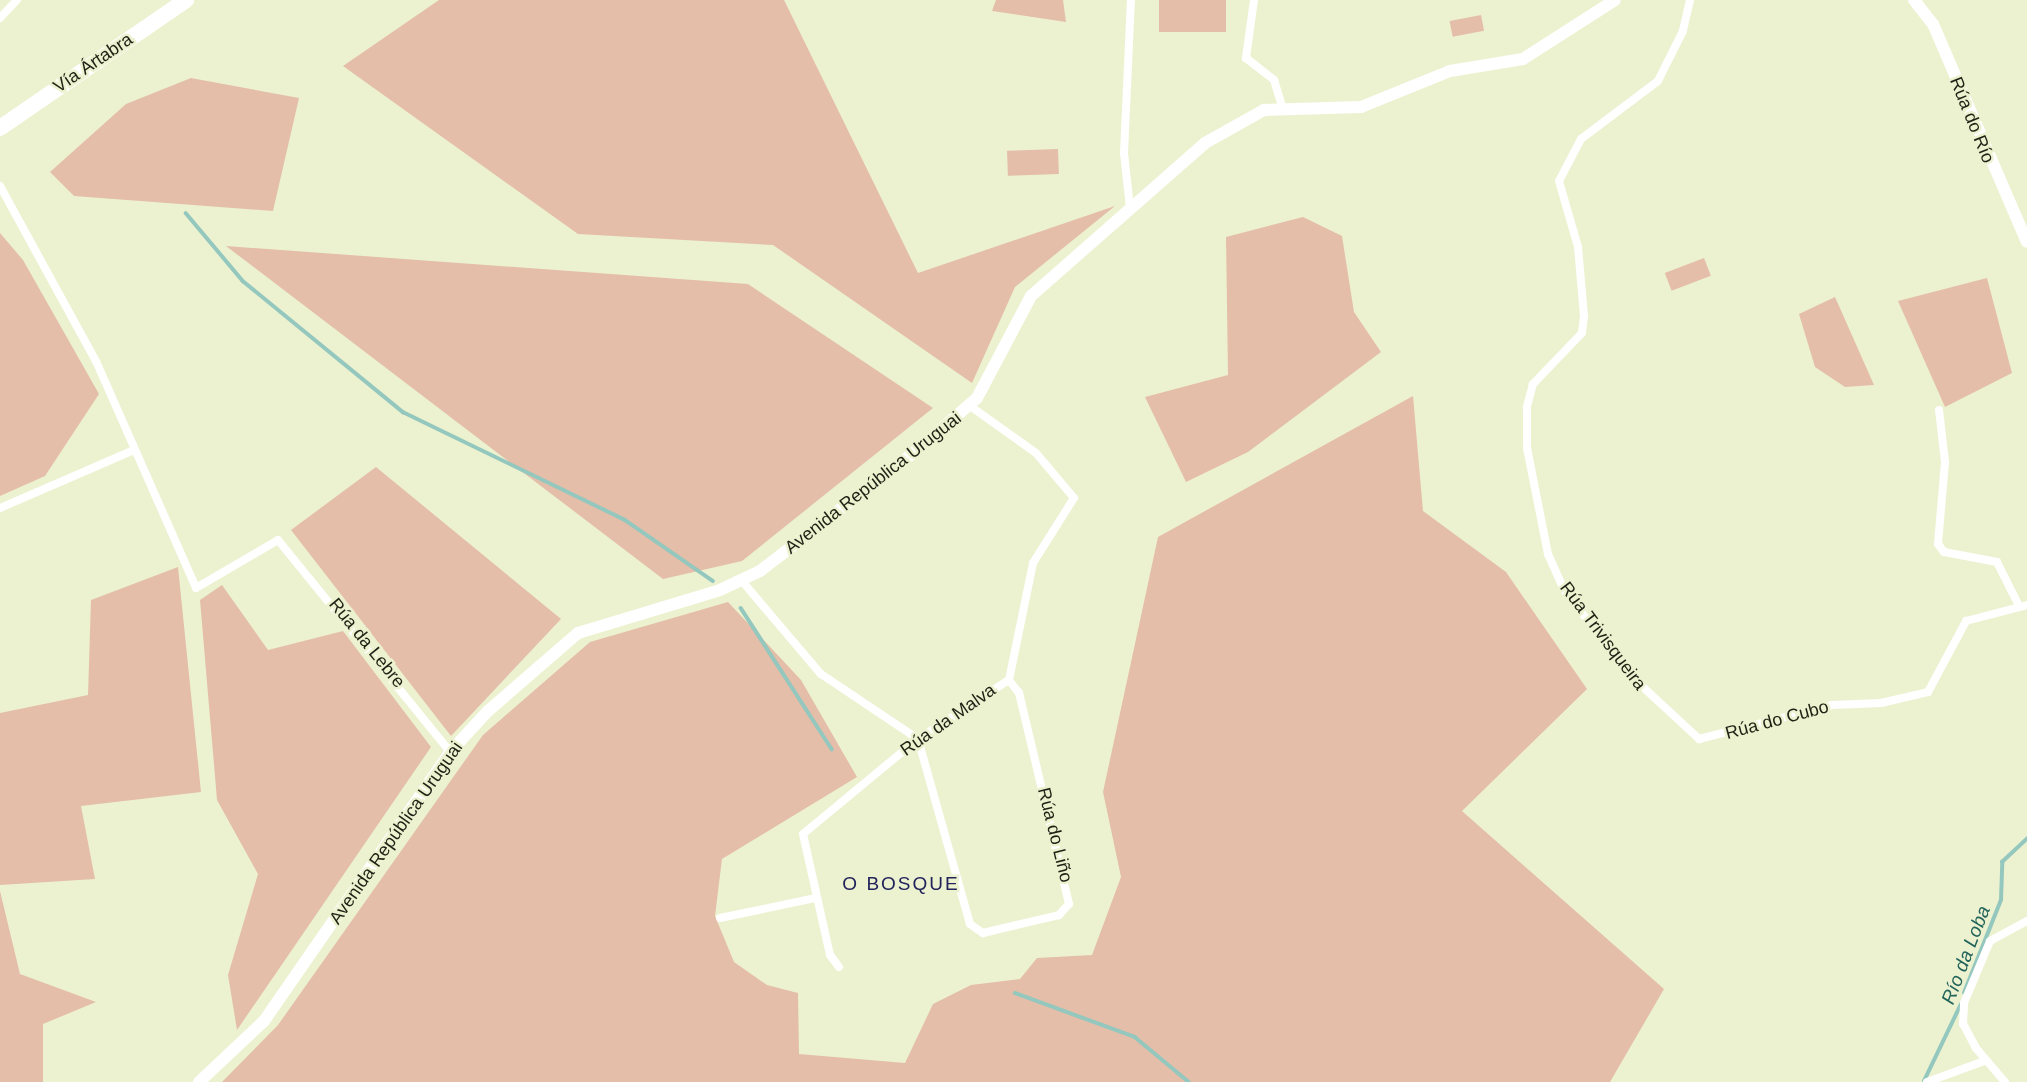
<!DOCTYPE html>
<html>
<head>
<meta charset="utf-8">
<style>
  body { margin:0 }
  #map { position:relative; width:2027px; height:1082px; overflow:hidden; background:#ecf2d0; font-family:Helvetica,sans-serif }
  div>[style] { position:absolute }
  .green>* { inset:0; background:#e4bea8; transform-origin:0 0 }
  .stream>* { height:3.5px; margin:-1.75px; padding:0 1.75px; transform-origin:1.75px; border-radius:1.75px; background:#94c7bd }
  .street>* { height:8px; margin:-4px; padding:0 4px; transform-origin:4px; border-radius:4px; background:#fff }
  .secondary>* { height:12px; margin:-6px; padding:0 6px; transform-origin:6px; border-radius:6px; background:#fff }
  .highway>* { height:16px; margin:-8px; padding:0 8px; transform-origin:8px; border-radius:8px; background:#fff }
  span { translate:-50% -50%; white-space:nowrap; text-align:center; line-height:1.15; -webkit-text-stroke:5px #ecf2d0; paint-order:stroke }
  .street-label { font-size:18px; color:#1f2114 }
  .neighbourhood-label { font-size:19px; color:#23235c; letter-spacing:2px }
  .water-label { font-size:19px; color:#23645a; font-style:italic }
</style>
</head>
<body>
<div id="map">
  <div class="green">
    <i style="clip-path:polygon(439px 0,784px 0,918px 273px,1115px 206px,1015px 287px,972px 383px,773px 245px,578px 234px,343px 66px)"></i>
    <i style="clip-path:polygon(996px 0,1063px 0,1066px 22px,992px 11px)"></i>
    <i style="left:1159px;top:0;width:67px;height:32px"></i>
    <i style="left:1481px;top:15px;width:16px;height:32px;rotate:79deg"></i>
    <i style="clip-path:polygon(191px 78px,299px 98px,273px 211px,74px 196px,50px 172px,126px 104px)"></i>
    <i style="left:1058px;top:149px;width:25px;height:51px;rotate:88deg"></i>
    <i style="clip-path:polygon(1303px 217px,1342px 236px,1354px 312px,1381px 352px,1248px 452px,1186px 482px,1145px 397px,1228px 375px,1226px 237px)"></i>
    <i style="clip-path:polygon(0 233px,23px 260px,99px 394px,45px 476px,0 496px)"></i>
    <i style="clip-path:polygon(226px 246px,748px 284px,933px 408px,742px 561px,663px 579px)"></i>
    <i style="left:1704px;top:258px;width:19px;height:42px;rotate:69deg"></i>
    <i style="clip-path:polygon(1987px 278px,2012px 373px,1945px 407px,1898px 301px)"></i>
    <i style="clip-path:polygon(1835px 297px,1874px 385px,1845px 387px,1815px 367px,1799px 314px)"></i>
    <i style="clip-path:polygon(1413px 396px,1423px 511px,1506px 572px,1587px 689px,1462px 811px,1664px 989px,1610px 1082px,222px 1082px,278px 1025px,483px 735px,590px 642px,728px 602px,801px 680px,857px 777px,722px 859px,715px 916px,734px 962px,767px 985px,798px 993px,799px 1054px,905px 1063px,933px 1004px,971px 985px,1020px 979px,1037px 958px,1092px 955px,1121px 877px,1103px 792px,1158px 537px)"></i>
    <i style="clip-path:polygon(376px 467px,561px 619px,451px 736px,291px 530px)"></i>
    <i style="clip-path:polygon(178px 567px,201px 792px,81px 806px,95px 879px,0 885px,0 713px,88px 695px,91px 600px)"></i>
    <i style="clip-path:polygon(222px 585px,268px 650px,343px 631px,431px 747px,237px 1030px,228px 975px,258px 874px,217px 800px,200px 600px)"></i>
    <i style="clip-path:polygon(0 891px,20px 974px,96px 1002px,43px 1024px,43px 1082px,0 1082px)"></i>
  </div>
  <div class="stream">
    <i style="left:186px;top:213px;width:89px;rotate:50deg"></i>
    <i style="left:243px;top:281px;width:207px;rotate:39.3deg"></i>
    <i style="left:403px;top:412px;width:247px;rotate:25.9deg"></i>
    <i style="left:625px;top:520px;width:107px;rotate:34.7deg"></i>
    <i style="left:741px;top:608px;width:168px;rotate:57.2deg"></i>
    <i style="left:1015px;top:993px;width:128px;rotate:20.1deg"></i>
    <i style="left:1135px;top:1037px;width:70px;rotate:39.8deg"></i>
    <i style="left:1964px;top:993px;width:100px;rotate:-68.3deg"></i>
    <i style="left:2001px;top:900px;width:38px;rotate:-88deg"></i>
    <i style="left:2002px;top:862px;width:34px;rotate:-43deg"></i>
    <i style="left:1924px;top:1081px;width:85px;rotate:-64.3deg"></i>
  </div>
  <div class="street">
    <i style="left:1254px;top:0;width:59px;rotate:97.9deg"></i>
    <i style="left:1246px;top:58px;width:36px;rotate:38deg"></i>
    <i style="left:1274px;top:80px;width:28px;rotate:73deg"></i>
    <i style="left:1690px;top:0;width:32px;rotate:103deg"></i>
    <i style="left:1683px;top:31px;width:56px;rotate:116.6deg"></i>
    <i style="left:1658px;top:81px;width:96px;rotate:143deg"></i>
    <i style="left:1581px;top:139px;width:47px;rotate:117.6deg"></i>
    <i style="left:1559px;top:181px;width:69px;rotate:73.9deg"></i>
    <i style="left:1578px;top:247px;width:69px;rotate:85deg"></i>
    <i style="left:1584px;top:316px;width:17px;rotate:97deg"></i>
    <i style="left:1582px;top:333px;width:71px;rotate:133.9deg"></i>
    <i style="left:1533px;top:384px;width:24px;rotate:105deg"></i>
    <i style="left:1527px;top:407px;width:41px;rotate:90deg"></i>
    <i style="left:1527px;top:448px;width:108px;rotate:78.8deg"></i>
    <i style="left:1548px;top:554px;width:39px;rotate:66deg"></i>
    <i style="left:1564px;top:590px;width:109px;rotate:52.1deg"></i>
    <i style="left:1631px;top:676px;width:93px;rotate:42.8deg"></i>
    <i style="left:1699px;top:739px;width:137px;rotate:-14.3deg"></i>
    <i style="left:1832px;top:705px;width:49px;rotate:-2.3deg"></i>
    <i style="left:1881px;top:703px;width:48px;rotate:-13.2deg"></i>
    <i style="left:1928px;top:692px;width:81px;rotate:-61.8deg"></i>
    <i style="left:1966px;top:621px;width:63px;rotate:-14.7deg"></i>
    <i style="left:0;top:18px;width:25px;rotate:-47deg"></i>
    <i style="left:0;top:186px;width:200px;rotate:61.3deg"></i>
    <i style="left:96px;top:361px;width:248px;rotate:66.2deg"></i>
    <i style="left:196px;top:588px;width:95px;rotate:-30.3deg"></i>
    <i style="left:278px;top:540px;width:273px;rotate:50.9deg"></i>
    <i style="left:1130px;top:208px;width:55px;rotate:-96.2deg"></i>
    <i style="left:1124px;top:153px;width:153px;rotate:-87.4deg"></i>
    <i style="left:1939px;top:410px;width:52px;rotate:83.4deg"></i>
    <i style="left:1945px;top:462px;width:82px;rotate:94.9deg"></i>
    <i style="left:1938px;top:544px;width:10px;rotate:53deg"></i>
    <i style="left:1944px;top:552px;width:54px;rotate:10.7deg"></i>
    <i style="left:1997px;top:562px;width:49px;rotate:63.4deg"></i>
    <i style="left:0;top:508px;width:146px;rotate:-23.4deg"></i>
    <i style="left:742px;top:581px;width:122px;rotate:49.7deg"></i>
    <i style="left:821px;top:674px;width:117px;rotate:33.8deg"></i>
    <i style="left:918px;top:739px;width:192px;rotate:74.3deg"></i>
    <i style="left:970px;top:924px;width:16px;rotate:35deg"></i>
    <i style="left:983px;top:933px;width:78px;rotate:-13.3deg"></i>
    <i style="left:1059px;top:915px;width:15px;rotate:-48deg"></i>
    <i style="left:1069px;top:904px;width:217px;rotate:-103.3deg"></i>
    <i style="left:1019px;top:693px;width:16px;rotate:-128deg"></i>
    <i style="left:720px;top:918px;width:98px;rotate:-11.8deg"></i>
    <i style="left:839px;top:967px;width:15px;rotate:-127deg"></i>
    <i style="left:830px;top:955px;width:124px;rotate:-102.6deg"></i>
    <i style="left:803px;top:834px;width:149px;rotate:-39.6deg"></i>
    <i style="left:918px;top:739px;width:108px;rotate:-33deg"></i>
    <i style="left:1009px;top:680px;width:119px;rotate:-78.4deg"></i>
    <i style="left:1033px;top:563px;width:77px;rotate:-57.8deg"></i>
    <i style="left:1074px;top:498px;width:59px;rotate:-130.2deg"></i>
    <i style="left:1036px;top:453px;width:81px;rotate:-144.5deg"></i>
    <i style="left:1927px;top:1082px;width:61px;rotate:-20.2deg"></i>
    <i style="left:2005px;top:1082px;width:45px;rotate:-130.5deg"></i>
    <i style="left:1976px;top:1048px;width:27px;rotate:-118deg"></i>
    <i style="left:1963px;top:1024px;width:21px;rotate:-87deg"></i>
    <i style="left:1964px;top:1003px;width:67px;rotate:-67.2deg"></i>
    <i style="left:1990px;top:941px;width:42px;rotate:-28.4deg"></i>
  </div>
  <div class="secondary">
    <i style="left:1914px;top:0;width:31px;rotate:52deg"></i>
    <i style="left:1933px;top:24px;width:237px;rotate:66.7deg"></i>
    <i style="left:199px;top:1082px;width:89px;rotate:-43.2deg"></i>
    <i style="left:264px;top:1021px;width:327px;rotate:-55.3deg"></i>
    <i style="left:450px;top:752px;width:56px;rotate:-47.2deg"></i>
    <i style="left:488px;top:711px;width:119px;rotate:-40.9deg"></i>
    <i style="left:578px;top:633px;width:148px;rotate:-16.8deg"></i>
    <i style="left:720px;top:590px;width:44px;rotate:-25.4deg"></i>
    <i style="left:760px;top:571px;width:198px;rotate:-37.6deg"></i>
    <i style="left:917px;top:450px;width:79px;rotate:-40.9deg"></i>
    <i style="left:977px;top:398px;width:115px;rotate:-62.1deg"></i>
    <i style="left:1031px;top:296px;width:232px;rotate:-41.3deg"></i>
    <i style="left:1205px;top:143px;width:68px;rotate:-29.2deg"></i>
    <i style="left:1264px;top:110px;width:97px;rotate:-1.8deg"></i>
    <i style="left:1361px;top:107px;width:96px;rotate:-22deg"></i>
    <i style="left:1450px;top:71px;width:74px;rotate:-9.3deg"></i>
    <i style="left:1523px;top:59px;width:109px;rotate:-32.7deg"></i>
  </div>
  <div class="highway">
    <i style="left:0;top:128px;width:226px;rotate:-34.5deg"></i>
  </div>
  <div class="street-label">
    <span style="left:93px;top:63px;rotate:-34deg">Vía Ártabra</span>
    <span style="left:1972px;top:120px;rotate:68deg">Rúa do Río</span>
    <span style="left:873px;top:483px;rotate:-38deg">Avenida República Uruguai</span>
    <span style="left:1603px;top:636px;rotate:53deg">Rúa Trivisqueira</span>
    <span style="left:367px;top:643px;rotate:51deg">Rúa da Lebre</span>
    <span style="left:948px;top:720px;rotate:-35deg">Rúa da Malva</span>
    <span style="left:1777px;top:720px;rotate:-15deg">Rúa do Cubo</span>
    <span style="left:396px;top:833px;rotate:-55deg">Avenida República Uruguai</span>
    <span style="left:1055px;top:835px;rotate:76deg">Rúa do Liño</span>
  </div>
  <div class="neighbourhood-label">
    <span style="left:901px;top:884px">O BOSQUE</span>
  </div>
  <div class="water-label">
    <span style="left:1966px;top:955px;rotate:-69deg">Río da Loba</span>
  </div>
</div>
</body>
</html>
